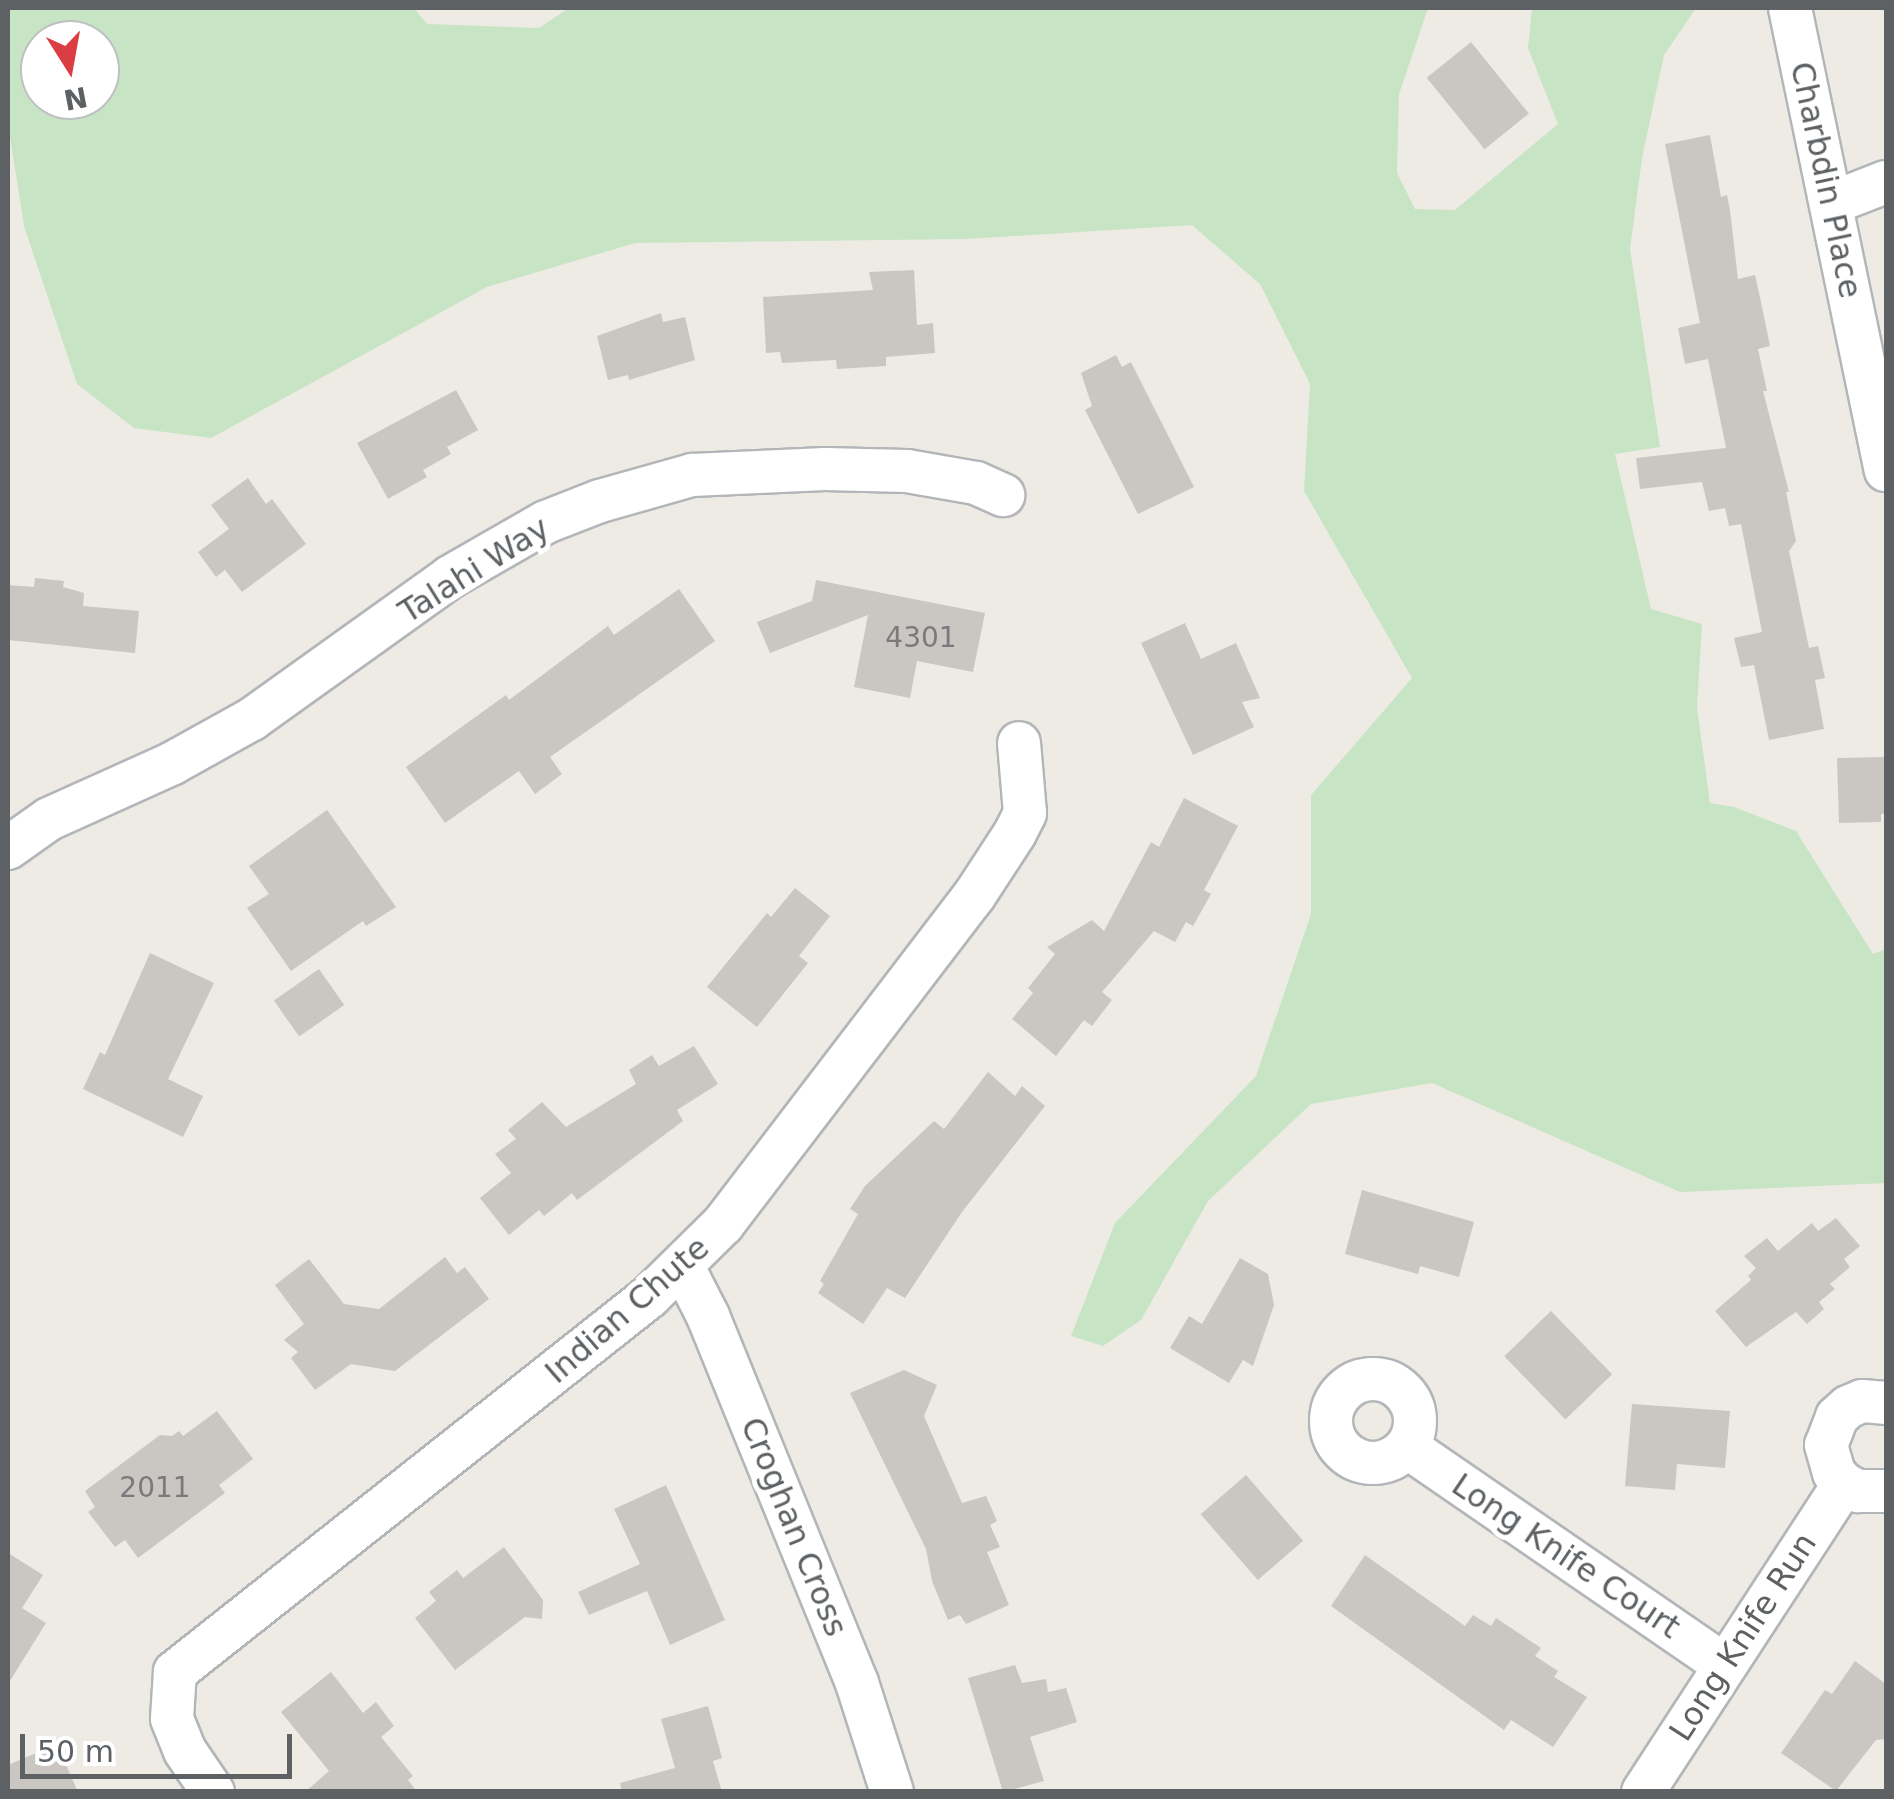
<!DOCTYPE html>
<html>
<head>
<meta charset="utf-8">
<style>
  body { margin:0 }
  #map { position:relative; width:1894px; height:1799px; overflow:hidden; background:#eeebe5; font-family:"DejaVu Sans",sans-serif }
  div>[style] { position:absolute }
  .green>* { inset:0; background:#c7e4c4 }
  .building>* { inset:0; background:#cac6c2; transform-origin:0 0 }
  .roads { filter:drop-shadow(2px 0 #b3b6b9) drop-shadow(-2px 0 #b3b6b9) drop-shadow(0 2px #b3b6b9) drop-shadow(0 -2px #b3b6b9) }
  .street>* { height:42px; margin:-21px; padding:0 21px; transform-origin:21px; border-radius:21px; background:#fff }
  .street>.ring { margin:-21px; padding:0; box-sizing:content-box; background:none; border:42px solid #fff; border-radius:50% }
  span { translate:-50% -50%; white-space:nowrap; text-align:center; line-height:1.15; -webkit-text-stroke:10px #fff; paint-order:stroke }
  .number-label { font-size:28px; color:#787a7c }
  .number-label span { -webkit-text-stroke-width:0 }
  .street-label { font-size:32px; color:#5d6164 }
  .frame { position:absolute; inset:0; border:10px solid #5d6164; pointer-events:none }
  .north { position:absolute; left:20px; top:20px; width:100px; height:100px; box-sizing:border-box; background:#fff; border:2px solid #bec0c1; border-radius:50%; rotate:169deg; font-size:28px; font-weight:700; line-height:40px; text-align:center; color:#5d6164 }
  .north::after { content:''; display:block; margin:auto; width:35px; height:45px; background:#db3e42; clip-path:polygon(50% 0,100% 100%,50% 72%,0 100%) }
  .scale { position:absolute; left:20px; top:1734px; width:272px; height:45px; box-sizing:border-box; border:5px solid #5d6164; border-top:0; padding-left:12px; font-size:30px; line-height:35px; white-space:nowrap; color:#5d6164; -webkit-text-stroke:8px #fff; paint-order:stroke }
</style>
</head>
<body>
<div id="map">
  <div class="green">
    <i style="clip-path:polygon(evenodd,8px 8px,414px 8px,427px 24px,539px 28px,569px 8px,1428px 8px,1399px 94px,1397px 173px,1415px 209px,1455px 210px,1558px 124px,1528px 48px,1532px 8px,1696px 8px,1664px 55px,1642px 158px,1630px 249px,1660px 447px,1615px 454px,1651px 609px,1702px 624px,1697px 707px,1710px 803px,1734px 807px,1796px 831px,1873px 954px,1886px 949px,1886px 1183px,1680px 1192px,1432px 1083px,1311px 1104px,1208px 1201px,1141px 1320px,1103px 1346px,1071px 1336px,1115px 1223px,1256px 1076px,1311px 914px,1311px 795px,1412px 678px,1304px 491px,1310px 384px,1260px 284px,1192px 225px,966px 239px,635px 243px,487px 287px,211px 438px,134px 428px,77px 384px,24px 226px,8px 124px,8px 8px,40px 40px,100px 40px,100px 100px,40px 100px,40px 40px)"></i>
  </div>
  <div class="building">
    <i style="left:1471px;top:42px;width:92px;height:57px;rotate:51deg"></i>
    <i style="clip-path:polygon(1710px 135px,1721px 197px,1727px 195px,1730px 210px,1738px 279px,1755px 275px,1761px 302px,1770px 346px,1758px 349px,1767px 391px,1763px 391px,1789px 492px,1786px 492px,1796px 541px,1789px 551px,1809px 648px,1818px 646px,1825px 678px,1815px 680px,1824px 729px,1769px 740px,1754px 665px,1741px 667px,1734px 638px,1762px 632px,1741px 524px,1729px 526px,1725px 508px,1709px 511px,1702px 482px,1640px 489px,1636px 458px,1726px 448px,1708px 359px,1685px 364px,1678px 328px,1700px 323px,1665px 144px)"></i>
    <i style="clip-path:polygon(914px 270px,917px 325px,933px 323px,935px 353px,886px 357px,886px 366px,837px 369px,836px 360px,782px 363px,780px 352px,766px 353px,763px 297px,873px 290px,869px 272px)"></i>
    <i style="clip-path:polygon(661px 313px,663px 322px,685px 317px,695px 360px,629px 380px,628px 375px,608px 380px,597px 336px)"></i>
    <i style="clip-path:polygon(1116px 355px,1122px 367px,1131px 362px,1194px 487px,1138px 514px,1085px 410px,1092px 406px,1081px 373px)"></i>
    <i style="clip-path:polygon(456px 390px,478px 430px,447px 447px,451px 454px,423px 470px,427px 477px,388px 499px,357px 443px)"></i>
    <i style="clip-path:polygon(248px 478px,266px 504px,272px 499px,306px 544px,242px 592px,225px 570px,216px 577px,198px 552px,229px 529px,211px 505px)"></i>
    <i style="clip-path:polygon(35px 578px,64px 581px,63px 587px,84px 593px,83px 606px,139px 611px,135px 653px,8px 640px,8px 585px,34px 587px)"></i>
    <i style="clip-path:polygon(816px 580px,985px 613px,973px 672px,917px 661px,910px 698px,854px 687px,868px 615px,770px 653px,757px 622px,812px 601px)"></i>
    <i style="clip-path:polygon(679px 589px,715px 641px,550px 757px,562px 774px,535px 794px,519px 771px,445px 823px,406px 767px,506px 695px,509px 700px,608px 626px,614px 635px)"></i>
    <i style="clip-path:polygon(1185px 623px,1201px 659px,1236px 643px,1260px 698px,1242px 702px,1254px 727px,1193px 755px,1141px 643px)"></i>
    <i style="clip-path:polygon(1886px 757px,1886px 814px,1881px 814px,1881px 822px,1839px 823px,1837px 758px)"></i>
    <i style="clip-path:polygon(1184px 798px,1238px 826px,1204px 890px,1211px 894px,1193px 926px,1186px 922px,1175px 942px,1154px 931px,1102px 992px,1112px 1000px,1092px 1026px,1084px 1020px,1056px 1056px,1012px 1019px,1033px 993px,1028px 988px,1055px 954px,1047px 947px,1092px 920px,1104px 931px,1151px 842px,1159px 847px)"></i>
    <i style="clip-path:polygon(327px 810px,396px 907px,366px 926px,363px 921px,291px 971px,247px 908px,269px 894px,249px 866px)"></i>
    <i style="clip-path:polygon(795px 888px,830px 916px,799px 956px,808px 963px,757px 1027px,707px 987px,767px 913px,771px 917px)"></i>
    <i style="clip-path:polygon(150px 953px,214px 983px,168px 1079px,203px 1096px,183px 1137px,83px 1089px,100px 1052px,105px 1055px)"></i>
    <i style="left:319px;top:969px;width:44px;height:55px;rotate:55deg"></i>
    <i style="clip-path:polygon(694px 1046px,718px 1084px,677px 1110px,683px 1121px,577px 1200px,572px 1193px,544px 1216px,539px 1210px,509px 1235px,480px 1198px,511px 1173px,495px 1154px,516px 1139px,508px 1130px,542px 1102px,566px 1127px,636px 1084px,629px 1070px,652px 1055px,659px 1066px)"></i>
    <i style="clip-path:polygon(988px 1072px,1015px 1096px,1022px 1086px,1045px 1106px,962px 1212px,905px 1298px,887px 1288px,863px 1324px,818px 1293px,824px 1284px,820px 1281px,858px 1214px,850px 1209px,865px 1186px,934px 1121px,944px 1129px)"></i>
    <i style="clip-path:polygon(1362px 1190px,1474px 1222px,1459px 1277px,1420px 1266px,1418px 1274px,1345px 1254px)"></i>
    <i style="clip-path:polygon(1836px 1218px,1860px 1246px,1844px 1259px,1850px 1267px,1830px 1284px,1835px 1289px,1819px 1302px,1824px 1309px,1807px 1324px,1796px 1312px,1746px 1347px,1715px 1311px,1751px 1280px,1748px 1276px,1756px 1268px,1744px 1256px,1767px 1238px,1778px 1251px,1812px 1223px,1818px 1231px)"></i>
    <i style="clip-path:polygon(445px 1257px,457px 1273px,465px 1267px,489px 1299px,395px 1371px,351px 1364px,315px 1390px,291px 1358px,298px 1352px,284px 1340px,304px 1324px,275px 1285px,309px 1259px,344px 1304px,379px 1309px)"></i>
    <i style="clip-path:polygon(1240px 1258px,1268px 1274px,1274px 1305px,1253px 1366px,1243px 1360px,1229px 1383px,1170px 1348px,1189px 1316px,1202px 1324px)"></i>
    <i style="left:1551px;top:1311px;width:88px;height:65px;rotate:46deg"></i>
    <i style="clip-path:polygon(904px 1370px,937px 1385px,924px 1416px,937px 1446px,962px 1503px,986px 1496px,997px 1521px,990px 1525px,1000px 1547px,987px 1552px,1009px 1605px,966px 1624px,960px 1615px,948px 1620px,932px 1581px,926px 1549px,850px 1393px)"></i>
    <i style="clip-path:polygon(1632px 1404px,1730px 1411px,1725px 1468px,1677px 1464px,1675px 1490px,1625px 1486px)"></i>
    <i style="clip-path:polygon(217px 1411px,253px 1459px,219px 1485px,225px 1493px,138px 1558px,125px 1540px,115px 1547px,88px 1512px,95px 1507px,85px 1491px,160px 1435px,172px 1436px,179px 1431px,183px 1436px)"></i>
    <i style="left:1246px;top:1475px;width:87px;height:60px;rotate:49deg"></i>
    <i style="clip-path:polygon(666px 1485px,725px 1620px,670px 1645px,647px 1591px,589px 1615px,578px 1592px,640px 1564px,614px 1509px)"></i>
    <i style="clip-path:polygon(504px 1547px,543px 1600px,542px 1619px,525px 1617px,455px 1670px,415px 1618px,436px 1601px,429px 1592px,457px 1570px,463px 1578px)"></i>
    <i style="clip-path:polygon(8px 1553px,43px 1575px,22px 1608px,46px 1623px,8px 1684px)"></i>
    <i style="clip-path:polygon(1365px 1555px,1465px 1626px,1473px 1615px,1491px 1626px,1496px 1618px,1541px 1648px,1535px 1656px,1558px 1671px,1554px 1677px,1587px 1697px,1553px 1747px,1511px 1720px,1504px 1730px,1331px 1606px)"></i>
    <i style="clip-path:polygon(1855px 1661px,1886px 1684px,1886px 1739px,1876px 1740px,1836px 1791px,1781px 1753px,1825px 1690px,1832px 1694px)"></i>
    <i style="clip-path:polygon(1015px 1665px,1022px 1683px,1046px 1679px,1048px 1692px,1066px 1688px,1077px 1722px,1030px 1737px,1044px 1781px,1003px 1792px,968px 1678px)"></i>
    <i style="clip-path:polygon(331px 1672px,363px 1713px,376px 1702px,394px 1726px,381px 1737px,413px 1776px,408px 1780px,417px 1792px,305px 1792px,329px 1771px,281px 1712px)"></i>
    <i style="clip-path:polygon(708px 1706px,722px 1758px,713px 1761px,722px 1792px,622px 1792px,620px 1783px,675px 1768px,661px 1719px)"></i>
    <i style="clip-path:polygon(57px 1744px,78px 1792px,8px 1792px,8px 1765px)"></i>
  </div>
  <div class="roads">
    <div class="street">
      <i style="left:1790px;top:8px;width:472px;rotate:78.3deg"></i>
      <i style="left:1832px;top:203px;width:58px;rotate:-21.3deg"></i>
      <i style="left:8px;top:848px;width:50px;rotate:-35.3deg"></i>
      <i style="left:49px;top:819px;width:136px;rotate:-24.3deg"></i>
      <i style="left:173px;top:763px;width:90px;rotate:-29.1deg"></i>
      <i style="left:252px;top:719px;width:244px;rotate:-35.6deg"></i>
      <i style="left:450px;top:577px;width:111px;rotate:-29.8deg"></i>
      <i style="left:546px;top:522px;width:58px;rotate:-21.3deg"></i>
      <i style="left:600px;top:501px;width:96px;rotate:-15.8deg"></i>
      <i style="left:692px;top:475px;width:133px;rotate:-2.6deg"></i>
      <i style="left:825px;top:469px;width:82px;rotate:1.4deg"></i>
      <i style="left:907px;top:471px;width:70px;rotate:9.9deg"></i>
      <i style="left:976px;top:483px;width:30px;rotate:24deg"></i>
      <i style="left:683px;top:1267px;width:55px;rotate:63deg"></i>
      <i style="left:708px;top:1316px;width:396px;rotate:67.9deg"></i>
      <i style="left:857px;top:1683px;width:114px;rotate:72.2deg"></i>
      <i class="ring" style="left:1331px;top:1379px;width:42px;height:42px"></i>
      <i style="left:1886px;top:1403px;width:24px;rotate:-175deg"></i>
      <i style="left:1862px;top:1401px;width:15px;rotate:157deg"></i>
      <i style="left:1848px;top:1407px;width:15px;rotate:138deg"></i>
      <i style="left:1837px;top:1417px;width:30px;rotate:111deg"></i>
      <i style="left:1826px;top:1445px;width:29px;rotate:74deg"></i>
      <i style="left:1834px;top:1473px;width:15px;rotate:48deg"></i>
      <i style="left:1844px;top:1484px;width:16px;rotate:27deg"></i>
      <i style="left:1858px;top:1491px;width:28px"></i>
      <i style="left:1407px;top:1447px;width:385px;rotate:34.5deg"></i>
      <i style="left:213px;top:1792px;width:50px;rotate:-124.3deg"></i>
      <i style="left:185px;top:1751px;width:35px;rotate:-112deg"></i>
      <i style="left:172px;top:1718px;width:46px;rotate:-86.3deg"></i>
      <i style="left:175px;top:1672px;width:604px;rotate:-38.35deg"></i>
      <i style="left:649px;top:1297px;width:104px;rotate:-44.6deg"></i>
      <i style="left:723px;top:1224px;width:413px;rotate:-52.6deg"></i>
      <i style="left:974px;top:896px;width:75px;rotate:-56.9deg"></i>
      <i style="left:1015px;top:833px;width:22px;rotate:-63deg"></i>
      <i style="left:1025px;top:813px;width:70px;rotate:-94.9deg"></i>
      <i style="left:1643px;top:1792px;width:368px;rotate:-56.9deg"></i>
    </div>
  </div>
  <div class="number-label">
    <span style="left:921px;top:638px">4301</span>
    <span style="left:155px;top:1488px">2011</span>
  </div>
  <div class="street-label">
    <span style="left:1826px;top:180px;rotate:78deg">Charbdin Place</span>
    <span style="left:474px;top:570px;rotate:-32deg">Talahi Way</span>
    <span style="left:627px;top:1310px;rotate:-41deg">Indian Chute</span>
    <span style="left:794px;top:1527px;rotate:68deg">Croghan Cross</span>
    <span style="left:1566px;top:1556px;rotate:34deg">Long Knife Court</span>
    <span style="left:1743px;top:1637px;rotate:-57deg">Long Knife Run</span>
  </div>
  <div class="frame"></div>
  <div class="north">N</div>
  <div class="scale">50 m</div>
</div>
</body>
</html>
